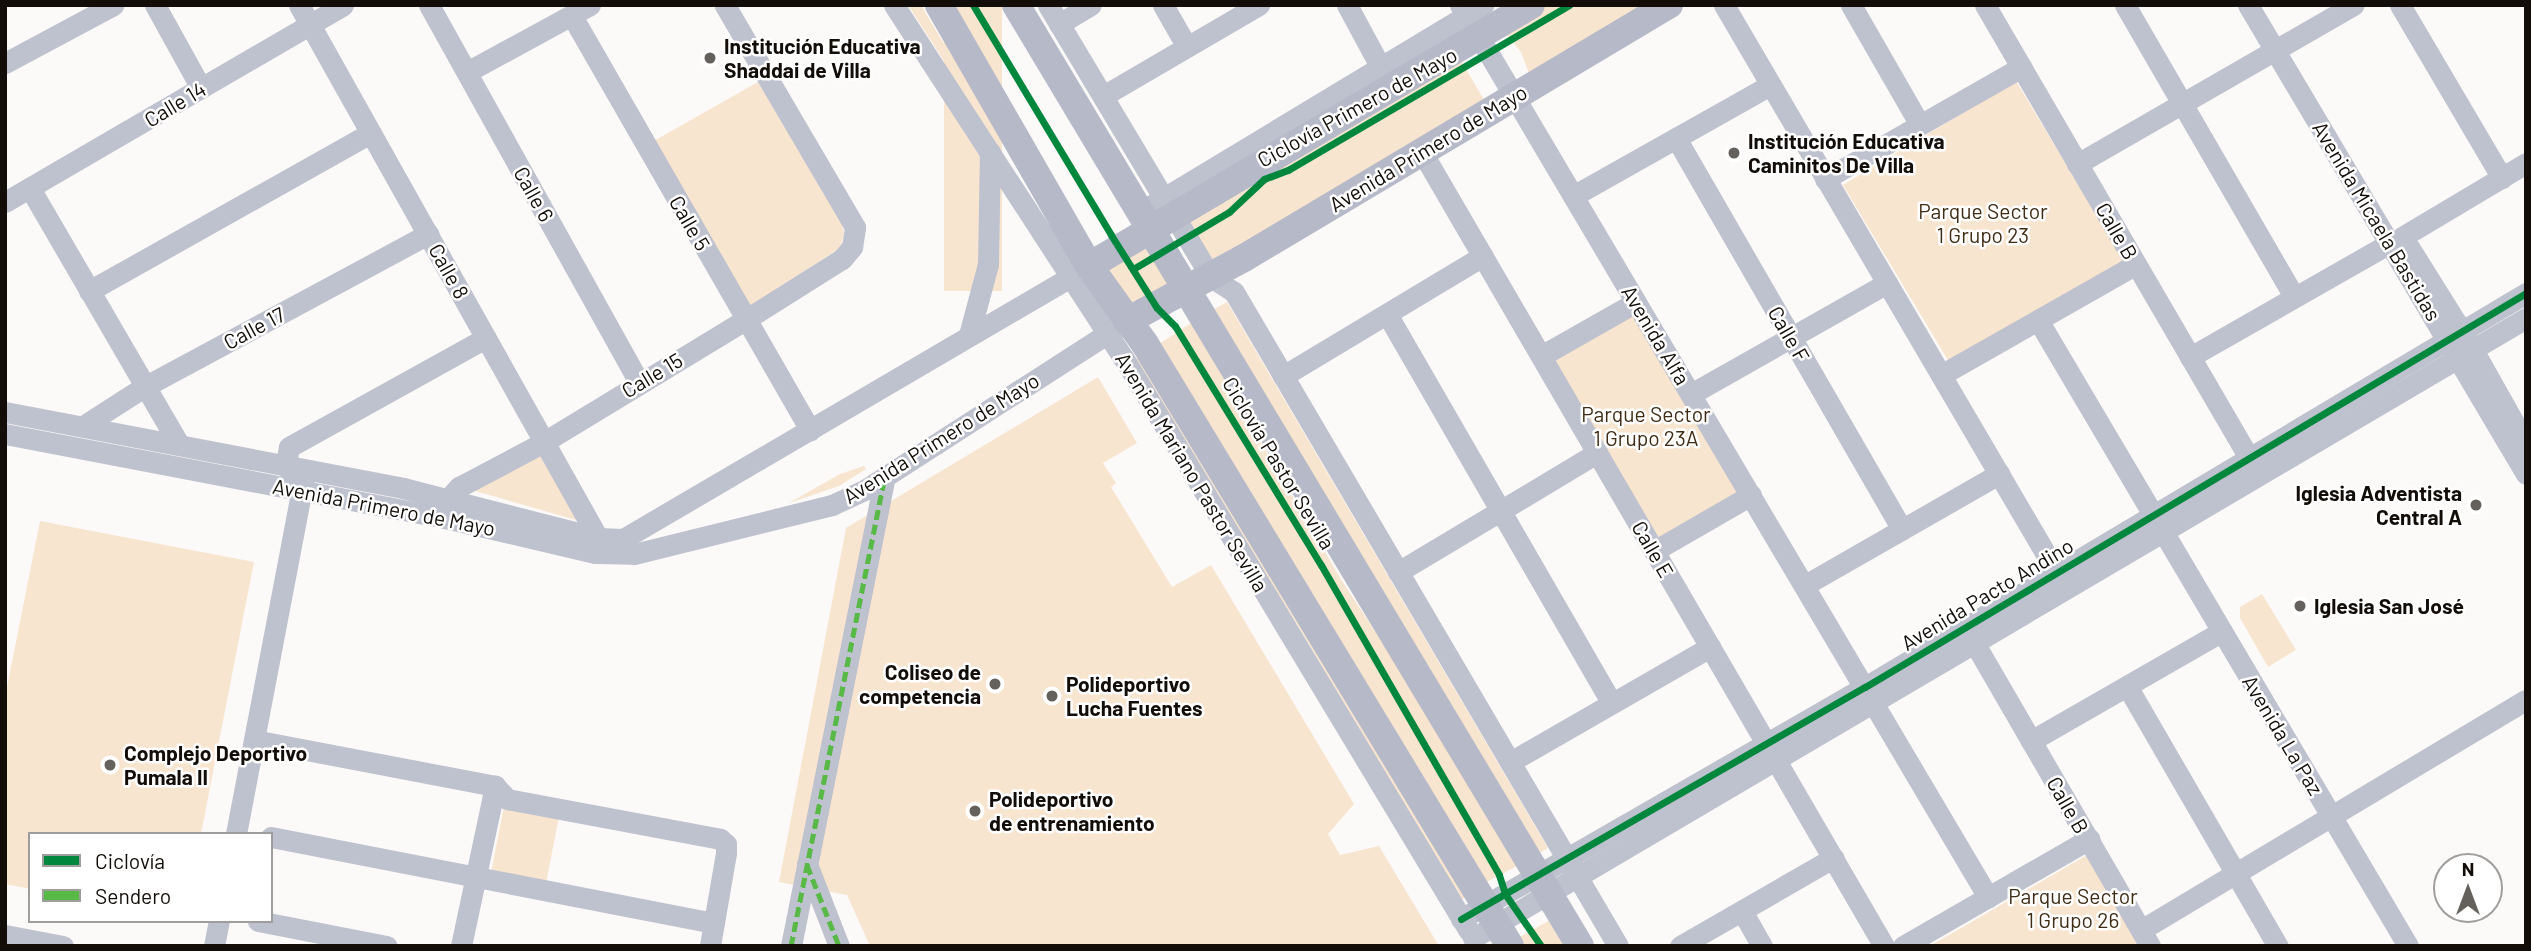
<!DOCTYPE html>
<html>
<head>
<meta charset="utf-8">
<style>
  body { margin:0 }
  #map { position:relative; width:2531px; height:951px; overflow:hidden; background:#fcfaf8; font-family:Barlow,sans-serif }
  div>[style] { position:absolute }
  .green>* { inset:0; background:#f8e5d0; transform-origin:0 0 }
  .minor>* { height:21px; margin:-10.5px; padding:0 10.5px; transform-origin:10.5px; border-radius:10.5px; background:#bec1ce }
  .major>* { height:28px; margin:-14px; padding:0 14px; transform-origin:14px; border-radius:14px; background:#b6b9c8 }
  .quiet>* { height:5px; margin-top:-2.5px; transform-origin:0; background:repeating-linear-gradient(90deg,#58b947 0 10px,transparent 0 15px) }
  .cycleway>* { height:7px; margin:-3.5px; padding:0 3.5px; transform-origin:3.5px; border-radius:3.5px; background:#00873e }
  .dots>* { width:19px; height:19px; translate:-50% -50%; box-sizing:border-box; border:4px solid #fff; border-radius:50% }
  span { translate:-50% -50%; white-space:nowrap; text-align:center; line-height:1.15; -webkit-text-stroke:5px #fff; paint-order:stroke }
  .poi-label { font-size:21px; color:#120d08; font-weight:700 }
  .left { translate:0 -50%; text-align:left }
  .right { translate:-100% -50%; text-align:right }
  .street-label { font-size:21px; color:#120d08 }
  .park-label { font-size:21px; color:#402c14 }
  .frame { position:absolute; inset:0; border:7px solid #120d08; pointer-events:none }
  .legend { position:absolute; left:28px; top:832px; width:245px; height:91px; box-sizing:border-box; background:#fff; border:2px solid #a09e9c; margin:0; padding:9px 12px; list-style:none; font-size:21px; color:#120d08 }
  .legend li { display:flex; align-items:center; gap:14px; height:35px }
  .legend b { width:35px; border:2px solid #a09e9c }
  .north { position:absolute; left:2433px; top:853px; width:70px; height:70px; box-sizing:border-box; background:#fff; border:2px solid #a09e9c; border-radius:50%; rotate:0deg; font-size:19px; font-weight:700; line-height:28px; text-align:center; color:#120d08 }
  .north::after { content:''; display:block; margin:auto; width:24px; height:32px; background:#64605c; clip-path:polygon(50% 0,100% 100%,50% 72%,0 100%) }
</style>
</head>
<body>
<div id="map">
  <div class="green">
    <i style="clip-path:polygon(908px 5px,921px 5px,994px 128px,989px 131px)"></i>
    <i style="left:944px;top:5px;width:58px;height:286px"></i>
    <i style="clip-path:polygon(1546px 5px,1652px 5px,1531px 79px,1521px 52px,1503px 31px)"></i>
    <i style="left:1458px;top:55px;width:56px;height:317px;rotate:60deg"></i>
    <i style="left:2016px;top:81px;width:211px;height:202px;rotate:59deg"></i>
    <i style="clip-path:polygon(758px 82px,843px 226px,844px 234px,840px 248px,748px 308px,652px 142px)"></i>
    <i style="clip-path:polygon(1143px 244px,1170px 285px,1129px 304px,1101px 266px)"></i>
    <i style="clip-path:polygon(1227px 302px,1548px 848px,1533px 857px,1207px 313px)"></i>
    <i style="left:1635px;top:309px;width:213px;height:99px;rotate:60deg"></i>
    <i style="clip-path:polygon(1191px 323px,1342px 581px,1417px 695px,1517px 866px,1479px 886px,1159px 344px)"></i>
    <i style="clip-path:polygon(1143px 355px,1468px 895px,1460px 901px,1308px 643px,1134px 360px)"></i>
    <i style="clip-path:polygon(1098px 377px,1137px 443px,1103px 463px,1116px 483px,1111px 487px,1172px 587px,1211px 565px,1354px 804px,1328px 834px,1340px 855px,1379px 846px,1439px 946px,870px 946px,847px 895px,779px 882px,846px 528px)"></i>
    <i style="clip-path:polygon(541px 455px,579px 515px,576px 520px,472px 490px)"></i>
    <i style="clip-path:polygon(864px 466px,866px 469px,839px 486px,789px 503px,840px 474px)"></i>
    <i style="clip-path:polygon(40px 521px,254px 562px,201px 834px,30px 834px,30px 889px,5px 884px,5px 697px)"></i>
    <i style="clip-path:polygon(2262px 594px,2296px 650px,2268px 667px,2240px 618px,2240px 607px)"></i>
    <i style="left:504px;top:806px;width:56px;height:68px;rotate:11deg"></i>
    <i style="clip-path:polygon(2087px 855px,2140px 946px,1930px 946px)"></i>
    <i style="clip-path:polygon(1550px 920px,1566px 946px,1520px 946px,1516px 939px)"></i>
  </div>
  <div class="minor">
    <i style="left:155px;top:5px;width:95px;rotate:61deg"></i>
    <i style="left:299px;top:5px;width:611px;rotate:60.71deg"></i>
    <i style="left:429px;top:5px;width:432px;rotate:60.9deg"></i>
    <i style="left:894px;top:5px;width:420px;rotate:57deg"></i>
    <i style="left:1123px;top:357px;width:670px;rotate:58.92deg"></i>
    <i style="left:1048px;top:5px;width:317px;rotate:59.1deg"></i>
    <i style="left:1211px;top:277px;width:27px;rotate:33deg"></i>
    <i style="left:1234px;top:292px;width:758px;rotate:59.58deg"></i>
    <i style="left:1163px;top:5px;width:48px;rotate:60.3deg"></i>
    <i style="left:1347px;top:5px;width:69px;rotate:61.6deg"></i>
    <i style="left:1460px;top:5px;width:1037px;rotate:59.38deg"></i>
    <i style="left:1724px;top:5px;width:658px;rotate:59.62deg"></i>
    <i style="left:1851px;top:5px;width:138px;rotate:60.1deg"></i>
    <i style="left:1985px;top:5px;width:522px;rotate:59.75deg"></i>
    <i style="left:2125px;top:5px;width:337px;rotate:59.9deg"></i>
    <i style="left:2248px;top:5px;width:545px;rotate:59.34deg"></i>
    <i style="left:2400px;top:5px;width:201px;rotate:59.5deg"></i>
    <i style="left:572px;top:16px;width:478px;rotate:60.1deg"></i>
    <i style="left:1059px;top:24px;width:37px;rotate:-31deg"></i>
    <i style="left:5px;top:63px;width:123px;rotate:-28.2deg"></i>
    <i style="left:467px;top:72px;width:140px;rotate:-28.6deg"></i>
    <i style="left:1103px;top:96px;width:181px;rotate:-30.3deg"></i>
    <i style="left:1676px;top:138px;width:452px;rotate:60deg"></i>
    <i style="left:1422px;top:152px;width:919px;rotate:59.81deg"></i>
    <i style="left:2077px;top:164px;width:319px;rotate:-29.9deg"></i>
    <i style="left:1825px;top:179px;width:226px;rotate:-29.7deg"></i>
    <i style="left:31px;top:190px;width:294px;rotate:59.8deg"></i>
    <i style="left:1573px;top:196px;width:226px;rotate:-29.4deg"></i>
    <i style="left:5px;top:202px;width:391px;rotate:-30.2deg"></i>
    <i style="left:1152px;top:205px;width:387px;rotate:-31.1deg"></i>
    <i style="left:2402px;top:237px;width:144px;rotate:-30.8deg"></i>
    <i style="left:2409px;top:247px;width:119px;rotate:58deg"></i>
    <i style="left:2472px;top:348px;width:110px;rotate:60.6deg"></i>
    <i style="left:89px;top:291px;width:323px;rotate:-29.3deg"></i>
    <i style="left:1387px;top:314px;width:449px;rotate:60deg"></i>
    <i style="left:2038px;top:320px;width:727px;rotate:59.41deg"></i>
    <i style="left:969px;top:335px;width:73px;rotate:-75deg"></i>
    <i style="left:988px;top:264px;width:112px;rotate:-89deg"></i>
    <i style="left:1541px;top:356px;width:109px;rotate:-29.6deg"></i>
    <i style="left:2190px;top:357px;width:230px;rotate:-29.7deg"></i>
    <i style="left:1941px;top:375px;width:224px;rotate:-29.6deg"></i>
    <i style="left:1283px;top:376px;width:233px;rotate:-31deg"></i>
    <i style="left:1691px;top:394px;width:225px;rotate:-29.5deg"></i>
    <i style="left:5px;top:412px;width:405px;rotate:10.8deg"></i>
    <i style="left:403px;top:488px;width:201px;rotate:14.4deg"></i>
    <i style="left:598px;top:538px;width:25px;rotate:2deg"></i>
    <i style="left:623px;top:539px;width:540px;rotate:-30.36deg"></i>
    <i style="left:83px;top:426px;width:72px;rotate:-32.6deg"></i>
    <i style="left:144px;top:387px;width:323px;rotate:-28.3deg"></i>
    <i style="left:5px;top:434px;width:448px;rotate:10.8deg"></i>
    <i style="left:445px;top:518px;width:154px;rotate:13.1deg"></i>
    <i style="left:595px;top:553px;width:39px;rotate:1deg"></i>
    <i style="left:634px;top:554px;width:204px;rotate:-13.9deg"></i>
    <i style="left:832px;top:505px;width:38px;rotate:-25deg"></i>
    <i style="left:866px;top:489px;width:310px;rotate:-32.8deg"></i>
    <i style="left:293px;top:477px;width:14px;rotate:-120deg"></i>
    <i style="left:286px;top:465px;width:18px;rotate:-81deg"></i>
    <i style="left:289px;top:447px;width:225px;rotate:-29deg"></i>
    <i style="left:447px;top:509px;width:11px;rotate:-80deg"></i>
    <i style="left:449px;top:498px;width:15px;rotate:-48deg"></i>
    <i style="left:459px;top:487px;width:96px;rotate:-27.9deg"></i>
    <i style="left:544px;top:442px;width:235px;rotate:-31.3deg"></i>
    <i style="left:745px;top:320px;width:115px;rotate:-32.2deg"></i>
    <i style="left:842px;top:259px;width:16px;rotate:-50deg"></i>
    <i style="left:852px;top:247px;width:20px;rotate:-81deg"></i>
    <i style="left:855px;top:227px;width:257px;rotate:-120.4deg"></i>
    <i style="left:1654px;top:551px;width:112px;rotate:-30deg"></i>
    <i style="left:1398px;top:572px;width:232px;rotate:-30.9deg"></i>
    <i style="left:1805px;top:585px;width:224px;rotate:-29.8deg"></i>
    <i style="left:1968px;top:632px;width:363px;rotate:59.9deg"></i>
    <i style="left:2127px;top:686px;width:301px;rotate:59.9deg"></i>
    <i style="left:254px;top:740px;width:245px;rotate:10.8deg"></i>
    <i style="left:495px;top:786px;width:18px;rotate:47deg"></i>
    <i style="left:507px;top:799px;width:217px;rotate:10.6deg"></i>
    <i style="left:720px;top:839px;width:8px;rotate:40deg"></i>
    <i style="left:726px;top:844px;width:9px;rotate:90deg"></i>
    <i style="left:726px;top:853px;width:94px;rotate:99.8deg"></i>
    <i style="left:2031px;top:741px;width:220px;rotate:-29.9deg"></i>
    <i style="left:1510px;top:762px;width:231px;rotate:-29.9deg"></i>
    <i style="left:236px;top:834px;width:362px;rotate:-79.2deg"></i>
    <i style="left:271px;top:837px;width:451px;rotate:11deg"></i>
    <i style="left:807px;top:864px;width:88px;rotate:68.7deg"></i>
    <i style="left:1742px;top:911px;width:40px;rotate:60.3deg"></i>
    <i style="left:1461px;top:919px;width:466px;rotate:-29.9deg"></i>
    <i style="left:1865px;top:687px;width:770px;rotate:-30.8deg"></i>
    <i style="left:258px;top:921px;width:131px;rotate:11deg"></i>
    <i style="left:2141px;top:930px;width:448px;rotate:-30.9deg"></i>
    <i style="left:5px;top:935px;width:59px;rotate:10.7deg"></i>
    <i style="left:1473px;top:938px;width:1222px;rotate:-30.49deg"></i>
    <i style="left:214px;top:946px;width:25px;rotate:-79deg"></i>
    <i style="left:461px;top:946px;width:164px;rotate:-78deg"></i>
    <i style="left:791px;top:946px;width:478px;rotate:-78.7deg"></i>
    <i style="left:1680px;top:946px;width:177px;rotate:-29.9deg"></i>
    <i style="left:1903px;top:946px;width:215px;rotate:-29.9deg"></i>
  </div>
  <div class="major">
    <i style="left:939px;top:5px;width:301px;rotate:60.1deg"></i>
    <i style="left:1089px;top:266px;width:96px;rotate:54.3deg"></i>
    <i style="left:1145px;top:344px;width:704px;rotate:58.77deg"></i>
    <i style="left:1016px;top:5px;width:1097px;rotate:59.06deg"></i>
    <i style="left:1089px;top:266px;width:513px;rotate:-30.56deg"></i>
    <i style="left:1127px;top:321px;width:133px;rotate:-28.3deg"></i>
    <i style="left:1244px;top:258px;width:495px;rotate:-30.8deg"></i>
  </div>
  <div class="quiet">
    <i style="left:807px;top:865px;width:87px;rotate:68.4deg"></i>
    <i style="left:791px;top:946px;width:478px;rotate:-78.7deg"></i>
  </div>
  <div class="cycleway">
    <i style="left:973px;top:5px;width:268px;rotate:59deg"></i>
    <i style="left:1111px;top:235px;width:86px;rotate:57.8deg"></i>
    <i style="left:1157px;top:308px;width:25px;rotate:45deg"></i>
    <i style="left:1175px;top:326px;width:280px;rotate:58.6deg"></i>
    <i style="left:1321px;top:565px;width:357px;rotate:60.1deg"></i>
    <i style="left:1499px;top:875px;width:20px;rotate:72deg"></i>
    <i style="left:1505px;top:894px;width:63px;rotate:55.3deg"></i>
    <i style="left:1133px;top:269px;width:112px;rotate:-30.7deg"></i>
    <i style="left:1229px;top:212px;width:48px;rotate:-43.3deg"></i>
    <i style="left:1264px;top:179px;width:26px;rotate:-21deg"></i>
    <i style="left:1288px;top:170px;width:326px;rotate:-30.4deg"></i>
    <i style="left:1461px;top:919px;width:466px;rotate:-29.9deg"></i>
    <i style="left:1865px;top:687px;width:770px;rotate:-30.8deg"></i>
  </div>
  <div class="dots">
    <i style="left:710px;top:58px;background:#64605c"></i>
    <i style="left:1734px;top:153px;background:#64605c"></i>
    <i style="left:2476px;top:505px;background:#64605c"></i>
    <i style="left:2300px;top:606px;background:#64605c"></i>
    <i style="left:995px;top:684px;background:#64605c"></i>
    <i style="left:1052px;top:696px;background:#64605c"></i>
    <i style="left:110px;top:765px;background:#64605c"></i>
    <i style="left:975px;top:811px;background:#64605c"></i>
  </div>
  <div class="poi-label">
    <span class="left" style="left:724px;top:58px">Institución Educativa<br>Shaddai de Villa</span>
    <span class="left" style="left:1748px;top:153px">Institución Educativa<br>Caminitos De Villa</span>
    <span class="right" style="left:2462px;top:505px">Iglesia Adventista<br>Central A</span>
    <span class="left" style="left:2314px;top:606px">Iglesia San José</span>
    <span class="right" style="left:981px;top:684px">Coliseo de<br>competencia</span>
    <span class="left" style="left:1066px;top:696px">Polideportivo<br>Lucha Fuentes</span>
    <span class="left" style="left:124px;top:765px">Complejo Deportivo<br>Pumala II</span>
    <span class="left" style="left:989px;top:811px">Polideportivo<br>de entrenamiento</span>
  </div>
  <div class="street-label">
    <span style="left:175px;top:104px;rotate:-31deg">Calle 14</span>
    <span style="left:1357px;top:107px;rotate:-29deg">Ciclovía Primero de Mayo</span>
    <span style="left:1428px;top:148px;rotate:-31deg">Avenida Primero de Mayo</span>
    <span style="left:534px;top:194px;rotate:61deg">Calle 6</span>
    <span style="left:2377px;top:221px;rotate:59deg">Avenida Micaela Bastidas</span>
    <span style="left:690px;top:223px;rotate:60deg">Calle 5</span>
    <span style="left:2117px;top:231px;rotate:60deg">Calle B</span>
    <span style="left:449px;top:271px;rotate:61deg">Calle 8</span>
    <span style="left:254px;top:328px;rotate:-28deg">Calle 17</span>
    <span style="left:1789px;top:334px;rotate:60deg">Calle F</span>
    <span style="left:1656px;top:335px;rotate:59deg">Avenida Alfa</span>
    <span style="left:652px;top:375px;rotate:-31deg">Calle 15</span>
    <span style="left:941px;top:438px;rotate:-32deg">Avenida Primero de Mayo</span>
    <span style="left:1279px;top:463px;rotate:59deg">Ciclovía Pastor Sevilla</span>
    <span style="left:1192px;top:472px;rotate:59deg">Avenida Mariano Pastor Sevilla</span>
    <span style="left:384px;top:507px;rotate:11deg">Avenida Primero de Mayo</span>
    <span style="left:1653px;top:549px;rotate:60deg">Calle E</span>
    <span style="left:1987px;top:594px;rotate:-31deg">Avenida Pacto Andino</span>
    <span style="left:2283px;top:735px;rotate:59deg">Avenida La Paz</span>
    <span style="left:2068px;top:805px;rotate:60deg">Calle B</span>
  </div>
  <div class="park-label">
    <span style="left:1983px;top:223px">Parque Sector<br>1 Grupo 23</span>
    <span style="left:1646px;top:426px">Parque Sector<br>1 Grupo 23A</span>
    <span style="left:2073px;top:908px">Parque Sector<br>1 Grupo 26</span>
  </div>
  <div class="frame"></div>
  <ul class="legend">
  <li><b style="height:9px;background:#00873e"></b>Ciclovía</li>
  <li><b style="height:9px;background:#58b947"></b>Sendero</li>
  </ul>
  <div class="north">N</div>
</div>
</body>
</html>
